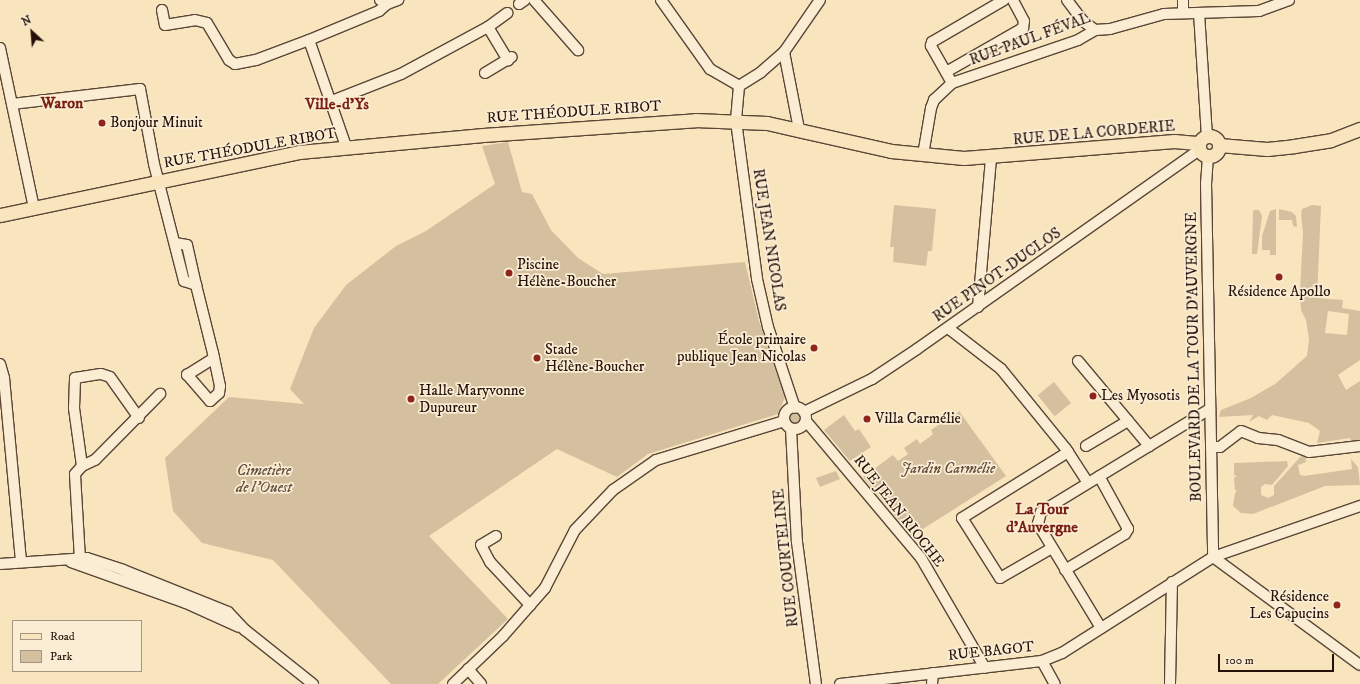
<!DOCTYPE html>
<html>
<head>
<meta charset="utf-8">
<style>
  body { margin:0 }
  #map { position:relative; width:1360px; height:684px; overflow:hidden; background:#f8e4bd; font-family:"IM FELL DW Pica",serif }
  div>[style] { position:absolute }
  .green>* { inset:0; background:#d4c09f; transform-origin:0 0 }
  .round { border-radius:50% }
  .roads { filter:drop-shadow(1px 0 #5a4637) drop-shadow(-1px 0 #5a4637) drop-shadow(0 1px #5a4637) drop-shadow(0 -1px #5a4637) }
  .minor>* { height:10px; margin:-5px; padding:0 5px; transform-origin:5px; border-radius:5px; background:#faedd4 }
  .minor>.ring { margin:-5px; padding:0; box-sizing:content-box; background:none; border:10px solid #faedd4; border-radius:50% }
  .major>* { height:13px; margin:-6.5px; padding:0 6.5px; transform-origin:6.5px; border-radius:6.5px; background:#f8e4bd }
  .major>.ring { margin:-6.5px; padding:0; box-sizing:content-box; background:none; border:13px solid #f8e4bd; border-radius:50% }
  .dots>* { width:11px; height:11px; translate:-50% -50%; box-sizing:border-box; border:2px solid #faedd4; border-radius:50% }
  span { translate:-50% -50%; white-space:nowrap; text-align:center; line-height:1.15; -webkit-text-stroke:3.5px #faedd4; paint-order:stroke }
  .street-label { font-size:15px; color:#25110a }
  .poi-label { font-size:15px; color:#25110a }
  .left { translate:0 -50%; text-align:left }
  .right { translate:-100% -50%; text-align:right }
  .park-label { font-size:15px; color:#624e3e; font-style:italic }
  .neighbourhood-label { font-size:16px; color:#7a1f14; font-weight:700 }
  .legend { position:absolute; left:12px; top:620px; width:130px; height:52px; box-sizing:border-box; background:#faedd4; border:1px solid #a59583; margin:0; padding:5px 7px; list-style:none; font-size:12px; color:#25110a }
  .legend li { display:flex; align-items:center; gap:8px; height:20px }
  .legend b { width:20px; border:1px solid #a59583 }
  .north { position:absolute; left:12px; top:12px; width:40px; height:40px; -webkit-text-stroke:3px #faedd4; paint-order:stroke; rotate:334deg; font-size:11px; font-weight:700; line-height:16px; text-align:center; color:#25110a }
  .north::after { content:''; display:block; margin:auto; width:14px; height:18px; background:#25110a; clip-path:polygon(50% 0,100% 100%,50% 72%,0 100%) }
  .scale { position:absolute; left:1218px; top:654px; width:116px; height:18px; box-sizing:border-box; border:2px solid #25110a; border-top:0; padding-left:5px; font-size:12px; line-height:14px; white-space:nowrap; color:#25110a; -webkit-text-stroke:3px #faedd4; paint-order:stroke }
</style>
</head>
<body>
<div id="map">
  <div class="green">
    <i style="clip-path:polygon(508px 142px,522px 192px,532px 194px,551px 230px,578px 258px,603px 274px,745px 262px,759px 321px,785px 397px,778px 414px,648px 454px,617px 477px,557px 449px,429px 536px,508px 619px,438px 684px,391px 684px,273px 560px,202px 543px,173px 511px,165px 458px,229px 397px,304px 404px,290px 389px,314px 328px,346px 285px,396px 246px,426px 231px,495px 184px,482px 146px)"></i>
    <i style="clip-path:polygon(894px 205px,936px 209px,932px 251px,928px 251px,926px 266px,893px 262px,894px 247px,890px 247px)"></i>
    <i style="clip-path:polygon(evenodd,1312px 205px,1321px 206px,1317px 298px,1343px 300px,1342px 308px,1360px 311px,1360px 360px,1338px 375px,1346px 390px,1360px 381px,1360px 442px,1351px 443px,1350px 438px,1317px 443px,1320px 431px,1309px 423px,1272px 415px,1267px 420px,1259px 416px,1249px 422px,1253px 415px,1219px 417px,1221px 410px,1251px 398px,1275px 384px,1307px 356px,1309px 339px,1306px 320px,1301px 310px,1300px 292px,1303px 233px,1301px 215px,1302px 209px,1312px 205px,1328px 311px,1349px 314px,1347px 335px,1325px 333px,1328px 311px)"></i>
    <i style="clip-path:polygon(1276px 209px,1276px 255px,1270px 255px,1270px 250px,1262px 250px,1262px 236px,1270px 211px)"></i>
    <i style="clip-path:polygon(1279px 209px,1292px 212px,1296px 216px,1297px 227px,1293px 226px,1292px 220px,1279px 220px)"></i>
    <i style="clip-path:polygon(1253px 210px,1259px 210px,1262px 216px,1257px 254px,1252px 254px)"></i>
    <i style="left:1054px;top:382px;width:27px;height:21px;rotate:51deg"></i>
    <i style="clip-path:polygon(959px 411px,1006px 476px,912px 536px,863px 477px,893px 455px,898px 461px,908px 454px,904px 448px,917px 439px,920px 444px,928px 438px,933px 434px,931px 430px,943px 422px,945px 425px,950px 421px)"></i>
    <i class="round" style="left:788px;top:412px;width:14px;height:14px"></i>
    <i style="clip-path:polygon(844px 415px,855px 431px,859px 429px,871px 447px,850px 461px,824px 430px)"></i>
    <i style="clip-path:polygon(1302px 455px,1305px 455px,1306px 462px,1298px 465px,1300px 475px,1304px 476px,1352px 469px,1351px 459px,1358px 467px,1360px 485px,1325px 486px,1253px 514px,1241px 513px,1233px 506px,1235px 493px,1237px 491px,1235px 490px,1234px 478px,1237px 476px,1234px 475px,1234px 463px,1287px 461px,1288px 466px,1272px 485px,1265px 484px,1261px 487px,1261px 495px,1268px 498px,1274px 495px,1274px 486px)"></i>
    <i style="clip-path:polygon(836px 471px,840px 479px,820px 487px,816px 478px)"></i>
  </div>
  <div class="roads">
    <div class="minor">
      <i style="left:380px;top:0;width:8px;rotate:30deg"></i>
      <i style="left:387px;top:4px;width:12px;rotate:-20deg"></i>
      <i style="left:534px;top:0;width:67px;rotate:48.7deg"></i>
      <i style="left:661px;top:0;width:85px;rotate:54.6deg"></i>
      <i style="left:710px;top:69px;width:34px;rotate:30deg"></i>
      <i style="left:1067px;top:0;width:26px;rotate:53deg"></i>
      <i style="left:1083px;top:21px;width:15px;rotate:37deg"></i>
      <i style="left:519px;top:4px;width:7px;rotate:-34deg"></i>
      <i style="left:162px;top:10px;width:15px;rotate:79deg"></i>
      <i style="left:165px;top:25px;width:30px;rotate:-9deg"></i>
      <i style="left:195px;top:20px;width:12px;rotate:14deg"></i>
      <i style="left:207px;top:23px;width:43px;rotate:59.3deg"></i>
      <i style="left:229px;top:60px;width:7px;rotate:34deg"></i>
      <i style="left:235px;top:64px;width:21px;rotate:-11deg"></i>
      <i style="left:256px;top:60px;width:57px;rotate:-20.7deg"></i>
      <i style="left:309px;top:40px;width:76px;rotate:-22.5deg"></i>
      <i style="left:379px;top:11px;width:11px;rotate:-41deg"></i>
      <i style="left:1183px;top:13px;width:13px;rotate:-90deg"></i>
      <i style="left:1199px;top:13px;width:123px;rotate:86.3deg"></i>
      <i style="left:488px;top:27px;width:39px;rotate:59deg"></i>
      <i style="left:309px;top:40px;width:112px;rotate:70.8deg"></i>
      <i style="left:0;top:48px;width:164px;rotate:78deg"></i>
      <i style="left:784px;top:52px;width:78px;rotate:79deg"></i>
      <i style="left:946px;top:72px;width:89px;rotate:-29.7deg"></i>
      <i style="left:1023px;top:28px;width:7px;rotate:-82deg"></i>
      <i style="left:1024px;top:21px;width:24px;rotate:-118deg"></i>
      <i style="left:485px;top:73px;width:31px;rotate:-31deg"></i>
      <i style="left:952px;top:83px;width:43px;rotate:-119.6deg"></i>
      <i style="left:931px;top:46px;width:4px;rotate:-76deg"></i>
      <i style="left:932px;top:42px;width:83px;rotate:-30.3deg"></i>
      <i style="left:739px;top:86px;width:35px;rotate:95deg"></i>
      <i style="left:736px;top:121px;width:159px;rotate:82.4deg"></i>
      <i style="left:757px;top:279px;width:49px;rotate:77.1deg"></i>
      <i style="left:768px;top:327px;width:85px;rotate:71.6deg"></i>
      <i style="left:739px;top:86px;width:26px;rotate:-32deg"></i>
      <i style="left:761px;top:72px;width:30px;rotate:-41deg"></i>
      <i style="left:784px;top:52px;width:63px;rotate:-55.3deg"></i>
      <i style="left:332px;top:101px;width:74px;rotate:-21.4deg"></i>
      <i style="left:401px;top:74px;width:99px;rotate:-28.4deg"></i>
      <i style="left:488px;top:27px;width:24px;rotate:-36deg"></i>
      <i style="left:12px;top:104px;width:129px;rotate:-6.7deg"></i>
      <i style="left:140px;top:89px;width:76px;rotate:79.4deg"></i>
      <i style="left:154px;top:164px;width:121px;rotate:75.6deg"></i>
      <i style="left:184px;top:281px;width:13px;rotate:18deg"></i>
      <i style="left:196px;top:285px;width:70px;rotate:76deg"></i>
      <i style="left:213px;top:353px;width:34px;rotate:78deg"></i>
      <i style="left:220px;top:386px;width:7px;rotate:98deg"></i>
      <i style="left:219px;top:393px;width:12px;rotate:138deg"></i>
      <i style="left:210px;top:401px;width:35px;rotate:-131deg"></i>
      <i style="left:187px;top:375px;width:32px;rotate:-32deg"></i>
      <i style="left:923px;top:155px;width:48px;rotate:-80.3deg"></i>
      <i style="left:931px;top:108px;width:9px;rotate:-69deg"></i>
      <i style="left:934px;top:100px;width:25px;rotate:-43deg"></i>
      <i style="left:952px;top:83px;width:133px;rotate:-18.8deg"></i>
      <i style="left:1078px;top:40px;width:20px;rotate:-30deg"></i>
      <i style="left:1095px;top:30px;width:15px;rotate:-4deg"></i>
      <i style="left:1110px;top:29px;width:56px;rotate:-15.5deg"></i>
      <i style="left:1164px;top:14px;width:95px;rotate:-1.8deg"></i>
      <i style="left:1259px;top:11px;width:32px;rotate:-20deg"></i>
      <i style="left:1208px;top:156px;width:27px;rotate:94deg"></i>
      <i style="left:1206px;top:183px;width:374px;rotate:88.9deg"></i>
      <i style="left:175px;top:243px;width:12px;rotate:9deg"></i>
      <i style="left:187px;top:245px;width:41px;rotate:77.3deg"></i>
      <i style="left:978px;top:307px;width:150px;rotate:-85deg"></i>
      <i style="left:948px;top:328px;width:67px;rotate:37.7deg"></i>
      <i style="left:1001px;top:369px;width:103px;rotate:50.9deg"></i>
      <i style="left:1066px;top:449px;width:40px;rotate:57.1deg"></i>
      <i style="left:1078px;top:361px;width:111px;rotate:50.1deg"></i>
      <i style="left:0;top:364px;width:15px;rotate:74deg"></i>
      <i style="left:4px;top:378px;width:185px;rotate:84.7deg"></i>
      <i class="ring" style="left:784px;top:407px;width:12px;height:12px"></i>
      <i style="left:804px;top:412px;width:76px;rotate:-25.9deg"></i>
      <i style="left:872px;top:379px;width:54px;rotate:-33.7deg"></i>
      <i style="left:917px;top:349px;width:345px;rotate:-35.2deg"></i>
      <i style="left:806px;top:421px;width:179px;rotate:50deg"></i>
      <i style="left:921px;top:558px;width:127px;rotate:59.8deg"></i>
      <i style="left:791px;top:429px;width:113px;rotate:87deg"></i>
      <i style="left:797px;top:542px;width:143px;rotate:82.4deg"></i>
      <i style="left:1086px;top:446px;width:49px;rotate:-30.8deg"></i>
      <i style="left:1211px;top:447px;width:9px"></i>
      <i style="left:1220px;top:447px;width:26px;rotate:-37deg"></i>
      <i style="left:1241px;top:431px;width:18px;rotate:22deg"></i>
      <i style="left:1258px;top:438px;width:20px;rotate:6deg"></i>
      <i style="left:1278px;top:440px;width:33px;rotate:21deg"></i>
      <i style="left:1309px;top:452px;width:51px;rotate:-6.7deg"></i>
      <i style="left:82px;top:466px;width:59px;rotate:-97.9deg"></i>
      <i style="left:74px;top:408px;width:30px;rotate:-88deg"></i>
      <i style="left:75px;top:378px;width:26px;rotate:-9deg"></i>
      <i style="left:101px;top:374px;width:9px;rotate:18deg"></i>
      <i style="left:110px;top:377px;width:50px;rotate:54.7deg"></i>
      <i style="left:496px;top:536px;width:17px;rotate:149deg"></i>
      <i style="left:481px;top:545px;width:19px;rotate:62deg"></i>
      <i style="left:490px;top:562px;width:59px;rotate:47.1deg"></i>
      <i style="left:1052px;top:548px;width:60px;rotate:150deg"></i>
      <i style="left:1000px;top:578px;width:71px;rotate:-122.3deg"></i>
      <i style="left:962px;top:518px;width:125px;rotate:-31.9deg"></i>
      <i style="left:1213px;top:557px;width:182px;rotate:36.3deg"></i>
      <i style="left:80px;top:559px;width:85px;rotate:-93.4deg"></i>
      <i style="left:75px;top:474px;width:11px;rotate:-49deg"></i>
      <i style="left:82px;top:466px;width:14px;rotate:-25deg"></i>
      <i style="left:95px;top:460px;width:93px;rotate:-45.4deg"></i>
      <i style="left:71px;top:562px;width:122px;rotate:19.6deg"></i>
      <i style="left:186px;top:603px;width:58px;rotate:24.4deg"></i>
      <i style="left:0;top:564px;width:87px;rotate:-3.9deg"></i>
      <i style="left:87px;top:558px;width:38px;rotate:18deg"></i>
      <i style="left:123px;top:570px;width:113px;rotate:21.8deg"></i>
      <i style="left:228px;top:612px;width:25px;rotate:47deg"></i>
      <i style="left:245px;top:630px;width:87px;rotate:38.5deg"></i>
      <i style="left:1065px;top:570px;width:70px;rotate:-31deg"></i>
      <i style="left:1125px;top:534px;width:6px;rotate:-59deg"></i>
      <i style="left:1128px;top:529px;width:60px;rotate:-118.7deg"></i>
      <i style="left:1101px;top:628px;width:122px;rotate:-121.2deg"></i>
      <i style="left:1038px;top:524px;width:12px;rotate:-76deg"></i>
      <i style="left:1041px;top:512px;width:198px;rotate:-31.4deg"></i>
      <i style="left:1042px;top:661px;width:26px;rotate:61deg"></i>
      <i style="left:468px;top:669px;width:20px;rotate:49deg"></i>
      <i style="left:453px;top:684px;width:69px;rotate:-43.8deg"></i>
      <i style="left:503px;top:636px;width:64px;rotate:-48.8deg"></i>
      <i style="left:545px;top:588px;width:65px;rotate:-62.7deg"></i>
      <i style="left:575px;top:530px;width:55px;rotate:-46.5deg"></i>
      <i style="left:613px;top:490px;width:52px;rotate:-34.9deg"></i>
      <i style="left:656px;top:460px;width:134px;rotate:-16.9deg"></i>
      <i style="left:840px;top:684px;width:203px;rotate:-6.5deg"></i>
      <i style="left:1042px;top:661px;width:22px;rotate:-22deg"></i>
      <i style="left:1062px;top:653px;width:179px;rotate:-32.4deg"></i>
      <i style="left:1213px;top:557px;width:156px;rotate:-19.1deg"></i>
      <i style="left:932px;top:684px;width:11px;rotate:-85deg"></i>
      <i style="left:1170px;top:684px;width:102px;rotate:-88.9deg"></i>
    </div>
    <div class="major">
      <i class="ring" style="left:1199px;top:136px;width:7px;height:7px"></i>
      <i style="left:1219px;top:145px;width:48px;rotate:4.8deg"></i>
      <i style="left:1267px;top:149px;width:27px;rotate:-6deg"></i>
      <i style="left:1294px;top:146px;width:37px;rotate:-9deg"></i>
      <i style="left:1331px;top:140px;width:31px;rotate:-21deg"></i>
      <i style="left:0;top:215px;width:306px;rotate:-11.9deg"></i>
      <i style="left:299px;top:152px;width:185px;rotate:-5.3deg"></i>
      <i style="left:483px;top:135px;width:213px;rotate:-4deg"></i>
      <i style="left:695px;top:120px;width:72px;rotate:2.4deg"></i>
      <i style="left:767px;top:123px;width:127px;rotate:12.7deg"></i>
      <i style="left:891px;top:151px;width:73px;rotate:5.5deg"></i>
      <i style="left:964px;top:158px;width:211px;rotate:-4.6deg"></i>
      <i style="left:1174px;top:141px;width:25px;rotate:5deg"></i>
    </div>
  </div>
  <div class="dots">
    <i style="left:102px;top:123px;background:#8f2418"></i>
    <i style="left:509px;top:273px;background:#8f2418"></i>
    <i style="left:1279px;top:277px;background:#8f2418"></i>
    <i style="left:814px;top:348px;background:#8f2418"></i>
    <i style="left:537px;top:358px;background:#8f2418"></i>
    <i style="left:1093px;top:396px;background:#8f2418"></i>
    <i style="left:411px;top:399px;background:#8f2418"></i>
    <i style="left:867px;top:419px;background:#8f2418"></i>
    <i style="left:1337px;top:605px;background:#8f2418"></i>
  </div>
  <div class="street-label">
    <span style="left:1030px;top:39px;rotate:-20deg">RUE PAUL FÉVAL</span>
    <span style="left:574px;top:112px;rotate:-4deg">RUE THÉODULE RIBOT</span>
    <span style="left:1094px;top:133px;rotate:-5deg">RUE DE LA CORDERIE</span>
    <span style="left:250px;top:148px;rotate:-10deg">RUE THÉODULE RIBOT</span>
    <span style="left:769px;top:240px;rotate:81deg">RUE JEAN NICOLAS</span>
    <span style="left:997px;top:275px;rotate:-35deg">RUE PINOT-DUCLOS</span>
    <span style="left:1194px;top:357px;rotate:-91deg">BOULEVARD DE LA TOUR D'AUVERGNE</span>
    <span style="left:899px;top:511px;rotate:52deg">RUE JEAN RIOCHE</span>
    <span style="left:786px;top:558px;rotate:-96deg">RUE COURTELINE</span>
    <span style="left:991px;top:651px;rotate:-6deg">RUE BAGOT</span>
  </div>
  <div class="poi-label">
    <span class="left" style="left:110px;top:123px">Bonjour Minuit</span>
    <span class="left" style="left:517px;top:273px">Piscine<br>Hélène-Boucher</span>
    <span style="left:1279px;top:292px">Résidence Apollo</span>
    <span class="right" style="left:806px;top:348px">École primaire<br>publique Jean Nicolas</span>
    <span class="left" style="left:545px;top:358px">Stade<br>Hélène-Boucher</span>
    <span class="left" style="left:419px;top:399px">Halle Maryvonne<br>Dupureur</span>
    <span class="left" style="left:1101px;top:396px">Les Myosotis</span>
    <span class="left" style="left:875px;top:419px">Villa Carmélie</span>
    <span class="right" style="left:1329px;top:605px">Résidence<br>Les Capucins</span>
  </div>
  <div class="park-label">
    <span style="left:948px;top:469px">Jardin Carmélie</span>
    <span style="left:264px;top:479px">Cimetière<br>de l'Ouest</span>
  </div>
  <div class="neighbourhood-label">
    <span style="left:62px;top:103px">Waron</span>
    <span style="left:337px;top:104px">Ville-d'Ys</span>
    <span style="left:1042px;top:518px">La Tour<br>d'Auvergne</span>
  </div>
  <ul class="legend">
  <li><b style="height:5px;background:#f8e4bd"></b>Road</li>
  <li><b style="height:11px;background:#d4c09f"></b>Park</li>
  </ul>
  <div class="north">N</div>
  <div class="scale">100 m</div>
</div>
</body>
</html>
